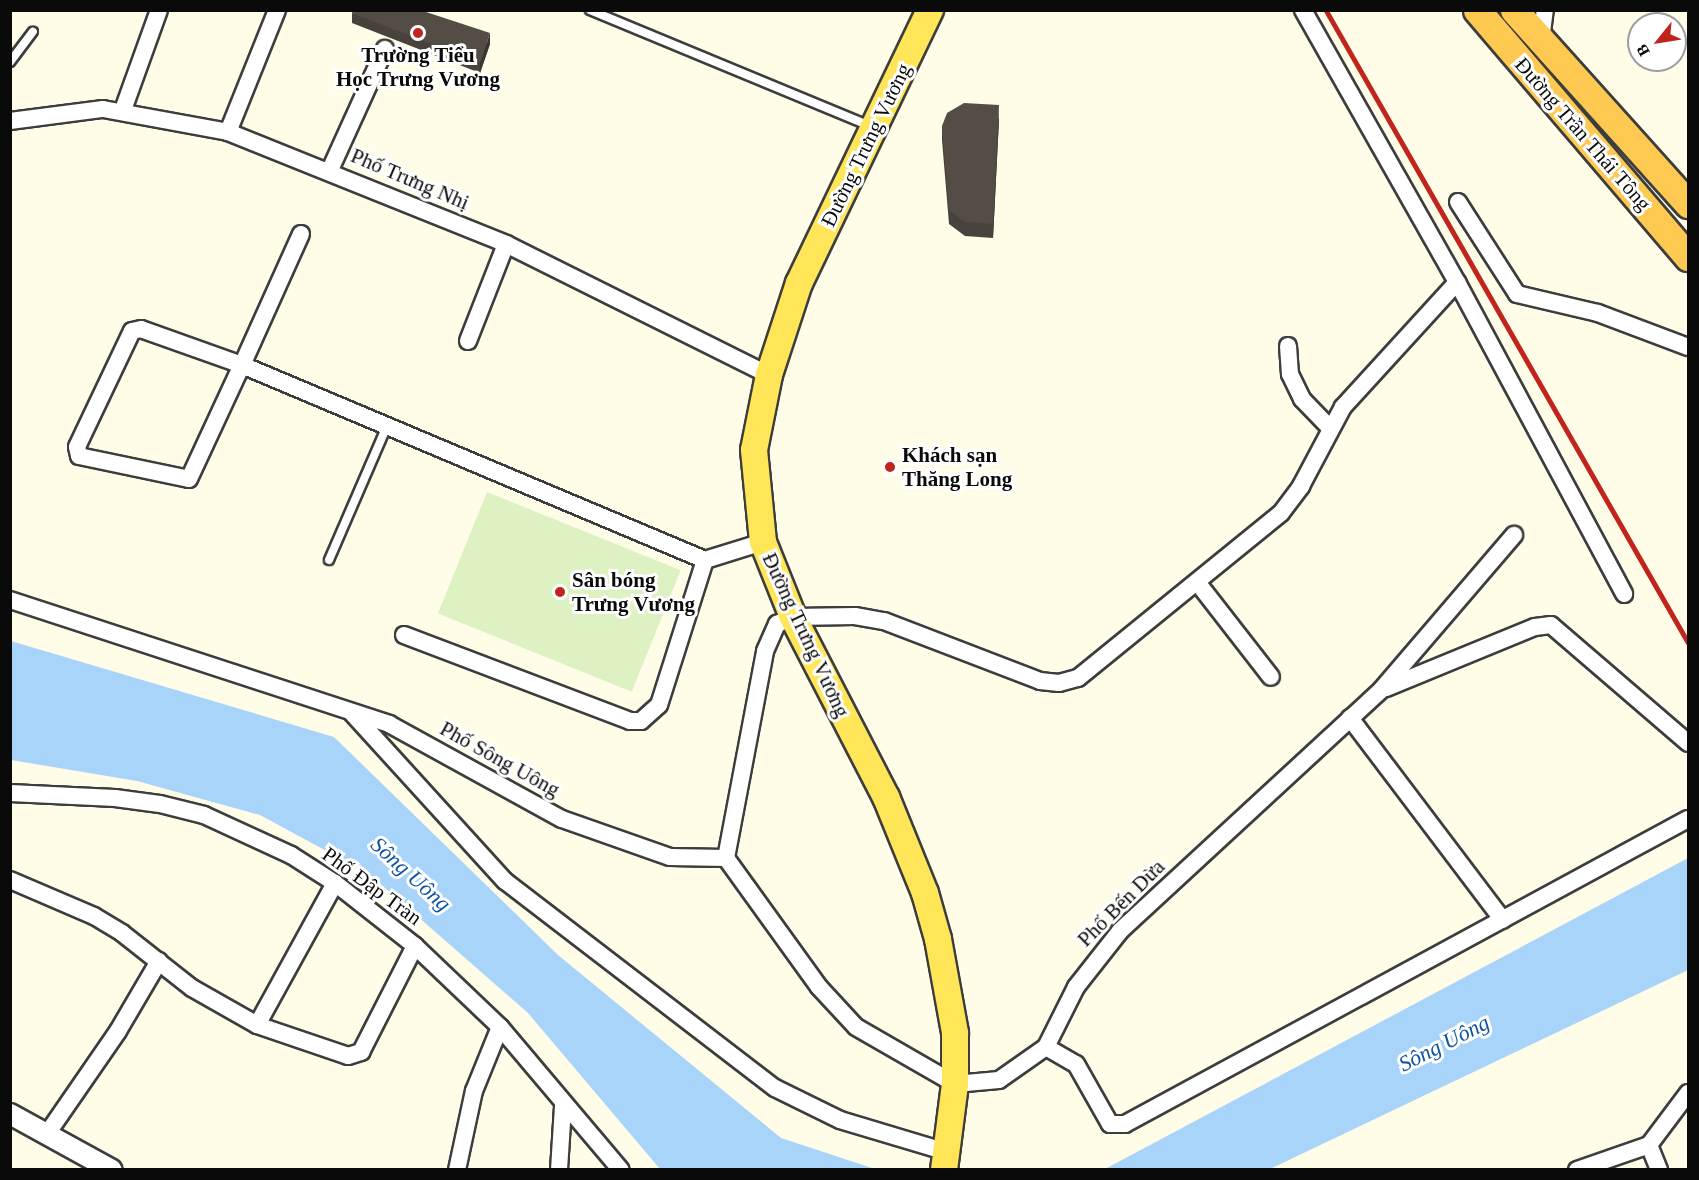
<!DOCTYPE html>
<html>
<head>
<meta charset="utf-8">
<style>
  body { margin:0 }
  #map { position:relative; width:1699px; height:1180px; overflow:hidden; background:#fffde8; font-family:"Times New Roman",serif }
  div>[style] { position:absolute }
  .pitch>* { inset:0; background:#ddf1c2; transform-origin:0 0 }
  .water>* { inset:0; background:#a9d4fa }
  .roads { filter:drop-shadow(2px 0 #3d3d3d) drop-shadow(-2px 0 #3d3d3d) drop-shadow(0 2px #3d3d3d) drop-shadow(0 -2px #3d3d3d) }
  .service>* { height:8px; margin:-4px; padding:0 4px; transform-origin:4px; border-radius:4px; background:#fff }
  .minor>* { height:16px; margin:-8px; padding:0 8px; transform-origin:8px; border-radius:8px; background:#fff }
  .tertiary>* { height:20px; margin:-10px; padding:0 10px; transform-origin:10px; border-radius:10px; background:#fff }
  .primary>* { height:26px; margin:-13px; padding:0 13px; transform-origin:13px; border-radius:13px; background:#ffe658 }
  .trunk>* { height:27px; margin:-13.5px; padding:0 13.5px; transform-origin:13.5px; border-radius:13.5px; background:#fec950 }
  .rail>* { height:4.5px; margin:-2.25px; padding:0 2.25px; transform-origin:2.25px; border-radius:2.25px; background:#c1241c }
  .wall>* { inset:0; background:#48423c }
  .shaded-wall>* { inset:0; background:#3b3631 }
  .building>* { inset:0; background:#544d46 }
  .dots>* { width:16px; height:16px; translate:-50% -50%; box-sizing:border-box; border:3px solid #fff; border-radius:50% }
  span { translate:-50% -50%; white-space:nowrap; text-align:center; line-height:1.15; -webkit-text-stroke:6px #fff; paint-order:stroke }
  .poi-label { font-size:21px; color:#0a0a0a; font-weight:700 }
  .left { translate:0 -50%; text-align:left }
  .street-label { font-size:21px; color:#0a0a0a }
  .water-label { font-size:22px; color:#0e53a2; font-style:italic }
  .frame { position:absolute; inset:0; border:12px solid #0a0a0a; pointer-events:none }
  .north { position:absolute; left:1627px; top:12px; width:60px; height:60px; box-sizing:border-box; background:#fff; border:2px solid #9d9d9d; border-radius:50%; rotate:240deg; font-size:16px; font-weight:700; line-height:24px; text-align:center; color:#0a0a0a }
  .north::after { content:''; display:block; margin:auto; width:21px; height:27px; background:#c1241c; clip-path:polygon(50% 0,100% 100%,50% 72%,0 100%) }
</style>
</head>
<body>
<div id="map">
  <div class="pitch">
    <i style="left:487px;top:492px;width:209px;height:131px;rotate:22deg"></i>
  </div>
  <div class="water">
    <i style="clip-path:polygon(11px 641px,334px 737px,558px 955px,781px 1138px,875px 1169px,660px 1169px,528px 1013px,369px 874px,260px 815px,137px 781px,11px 760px)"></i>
    <i style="clip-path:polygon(1688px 858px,1688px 970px,1270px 1169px,1105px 1169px)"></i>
  </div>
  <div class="roads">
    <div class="service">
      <i style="left:590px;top:10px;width:305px;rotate:22.5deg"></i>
      <i style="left:10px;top:62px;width:38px;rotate:-53deg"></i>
      <i style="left:329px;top:560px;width:144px;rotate:-66.6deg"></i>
    </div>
    <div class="minor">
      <i style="left:1303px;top:10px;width:313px;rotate:60.5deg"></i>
      <i style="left:1457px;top:282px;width:354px;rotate:61.8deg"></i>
      <i style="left:1541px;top:41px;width:31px;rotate:-83deg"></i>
      <i style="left:123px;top:110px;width:106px;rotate:-70.2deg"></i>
      <i style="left:10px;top:121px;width:94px;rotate:-7.4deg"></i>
      <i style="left:103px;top:109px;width:127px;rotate:10.4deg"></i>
      <i style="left:228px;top:132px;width:300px;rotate:21.9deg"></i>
      <i style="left:506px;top:244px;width:294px;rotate:26.5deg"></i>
      <i style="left:228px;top:132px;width:131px;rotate:-68.1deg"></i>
      <i style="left:330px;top:170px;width:133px;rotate:-65.6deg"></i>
      <i style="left:1458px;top:202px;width:109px;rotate:57.3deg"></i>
      <i style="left:1517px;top:294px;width:83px;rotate:13.2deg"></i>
      <i style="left:1598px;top:313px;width:96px;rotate:20.7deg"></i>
      <i style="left:301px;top:234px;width:144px;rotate:114.2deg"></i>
      <i style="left:242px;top:365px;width:107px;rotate:-160.4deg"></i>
      <i style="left:141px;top:329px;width:9px;rotate:167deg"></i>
      <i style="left:132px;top:331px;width:128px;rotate:115.4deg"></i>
      <i style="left:77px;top:447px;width:9px;rotate:77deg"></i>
      <i style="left:79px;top:456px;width:112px;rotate:11.8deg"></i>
      <i style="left:189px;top:479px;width:126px;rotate:-65.1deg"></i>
      <i style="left:242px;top:365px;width:502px;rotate:22.84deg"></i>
      <i style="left:468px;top:341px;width:104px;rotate:-68.6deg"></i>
      <i style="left:1288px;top:346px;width:28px;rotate:86deg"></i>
      <i style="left:1290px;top:374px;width:28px;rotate:64deg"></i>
      <i style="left:1302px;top:399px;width:40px;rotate:46deg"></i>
      <i style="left:1197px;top:582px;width:120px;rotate:52.1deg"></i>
      <i style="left:10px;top:600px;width:399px;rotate:18.1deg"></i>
      <i style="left:389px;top:724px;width:197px;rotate:28.8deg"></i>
      <i style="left:562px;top:819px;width:114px;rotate:19.4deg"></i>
      <i style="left:670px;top:857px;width:56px;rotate:1deg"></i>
      <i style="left:726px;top:858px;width:211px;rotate:-79.3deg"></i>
      <i style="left:765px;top:651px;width:30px;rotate:-66deg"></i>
      <i style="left:777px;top:624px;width:17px;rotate:-24deg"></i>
      <i style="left:793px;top:617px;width:62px;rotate:-0.9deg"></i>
      <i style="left:855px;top:616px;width:29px;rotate:10deg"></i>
      <i style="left:884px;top:621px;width:167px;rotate:21deg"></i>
      <i style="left:1040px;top:681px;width:19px;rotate:6deg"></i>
      <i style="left:1059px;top:683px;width:20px;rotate:-15deg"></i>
      <i style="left:1078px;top:678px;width:262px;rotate:-39.1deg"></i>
      <i style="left:1281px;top:513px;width:34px;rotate:-53deg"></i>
      <i style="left:1301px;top:486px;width:89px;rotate:-62deg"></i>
      <i style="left:1343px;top:407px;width:169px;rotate:-47.6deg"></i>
      <i style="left:404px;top:635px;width:242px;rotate:20.8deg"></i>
      <i style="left:630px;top:721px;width:11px"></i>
      <i style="left:641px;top:721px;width:24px;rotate:-42deg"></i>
      <i style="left:659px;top:705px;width:152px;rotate:-72.4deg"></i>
      <i style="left:705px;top:560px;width:61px;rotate:-17.2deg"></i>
      <i style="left:1386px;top:688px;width:161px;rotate:-22.3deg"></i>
      <i style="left:1535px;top:627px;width:16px;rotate:-7deg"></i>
      <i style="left:1551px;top:625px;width:181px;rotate:40.7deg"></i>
      <i style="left:352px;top:713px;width:227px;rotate:47.7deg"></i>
      <i style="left:505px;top:881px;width:340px;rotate:37.5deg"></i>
      <i style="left:775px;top:1088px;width:72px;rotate:26.2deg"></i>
      <i style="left:840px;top:1120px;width:112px;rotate:16.7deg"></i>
      <i style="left:1350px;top:718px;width:253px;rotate:52.9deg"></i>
      <i style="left:10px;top:793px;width:105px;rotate:2.7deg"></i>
      <i style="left:115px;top:798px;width:45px;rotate:7.6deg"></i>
      <i style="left:160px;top:804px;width:45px;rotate:14deg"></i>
      <i style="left:204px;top:815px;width:96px;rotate:24.7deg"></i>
      <i style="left:291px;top:855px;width:52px;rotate:32.5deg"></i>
      <i style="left:335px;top:883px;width:102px;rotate:38.2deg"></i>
      <i style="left:415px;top:946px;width:117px;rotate:43.6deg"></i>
      <i style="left:500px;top:1027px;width:187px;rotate:49.8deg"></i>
      <i style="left:726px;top:858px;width:159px;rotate:54.2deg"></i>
      <i style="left:819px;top:987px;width:54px;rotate:47.2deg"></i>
      <i style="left:856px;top:1027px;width:114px;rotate:29.9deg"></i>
      <i style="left:955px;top:1084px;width:44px;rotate:-5.2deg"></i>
      <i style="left:999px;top:1080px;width:57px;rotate:-35.1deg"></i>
      <i style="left:1046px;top:1047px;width:67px;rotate:-63.4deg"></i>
      <i style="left:1076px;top:987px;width:71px;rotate:-51.8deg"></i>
      <i style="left:1120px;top:931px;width:357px;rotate:-42.7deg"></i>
      <i style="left:1382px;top:689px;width:203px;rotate:-49.4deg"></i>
      <i style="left:10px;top:880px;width:91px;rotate:23.2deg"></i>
      <i style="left:94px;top:916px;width:33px;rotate:31deg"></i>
      <i style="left:122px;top:933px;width:89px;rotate:38.2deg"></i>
      <i style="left:192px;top:988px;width:75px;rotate:29.6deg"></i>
      <i style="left:257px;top:1025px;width:96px;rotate:18.8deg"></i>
      <i style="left:348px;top:1056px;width:14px;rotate:-17deg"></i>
      <i style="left:361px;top:1052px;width:119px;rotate:-63deg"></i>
      <i style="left:257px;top:1025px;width:162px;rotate:-61.2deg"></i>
      <i style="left:1046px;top:1047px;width:34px;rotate:30deg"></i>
      <i style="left:1076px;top:1064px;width:69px;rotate:60.5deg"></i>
      <i style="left:1110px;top:1124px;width:15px"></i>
      <i style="left:1125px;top:1124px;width:640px;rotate:-28.45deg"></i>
      <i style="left:47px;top:1134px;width:125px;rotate:-55.4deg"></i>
      <i style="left:118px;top:1031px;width:81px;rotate:-59.6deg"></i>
      <i style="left:1649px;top:1145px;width:27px;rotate:68deg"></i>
      <i style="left:457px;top:1170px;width:81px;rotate:-77.9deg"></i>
      <i style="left:474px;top:1091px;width:69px;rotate:-67.9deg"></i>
      <i style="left:559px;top:1170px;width:64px;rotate:-86.4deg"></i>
      <i style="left:1577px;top:1170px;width:76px;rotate:-19.1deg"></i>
      <i style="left:1649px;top:1145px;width:65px;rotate:-53.1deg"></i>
    </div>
    <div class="tertiary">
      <i style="left:10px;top:1114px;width:116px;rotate:28.8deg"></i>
    </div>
    <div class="primary">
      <i style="left:930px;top:10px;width:303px;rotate:115.6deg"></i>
      <i style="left:799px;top:283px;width:97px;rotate:108.1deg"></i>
      <i style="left:769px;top:375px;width:76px;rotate:101.3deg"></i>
      <i style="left:754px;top:450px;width:92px;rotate:84.4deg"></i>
      <i style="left:763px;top:542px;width:81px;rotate:68.2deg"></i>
      <i style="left:793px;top:617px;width:203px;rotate:62.7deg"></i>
      <i style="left:886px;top:797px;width:104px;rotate:67.9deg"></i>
      <i style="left:925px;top:893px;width:48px;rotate:74.2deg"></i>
      <i style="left:938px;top:939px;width:96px;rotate:79.7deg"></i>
      <i style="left:955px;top:1033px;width:51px;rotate:90deg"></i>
      <i style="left:955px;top:1084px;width:87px;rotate:97.3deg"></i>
    </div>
    <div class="trunk">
      <i style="left:1477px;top:10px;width:325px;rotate:49.5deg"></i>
      <i style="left:1514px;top:10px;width:261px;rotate:48.1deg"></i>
    </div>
  </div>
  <div class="rail">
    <i style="left:1326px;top:10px;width:728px;rotate:60.2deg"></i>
  </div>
  <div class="wall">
    <i style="clip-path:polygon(352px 13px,490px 44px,480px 73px,352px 23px)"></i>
    <i style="clip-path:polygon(999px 119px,993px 238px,965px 236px,949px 224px,942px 140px,942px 126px)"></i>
  </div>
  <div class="shaded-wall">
    <i style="clip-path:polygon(490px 33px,490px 44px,480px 73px,480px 63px)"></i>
    <i style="clip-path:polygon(999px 105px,999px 119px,993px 238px,993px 224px)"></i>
  </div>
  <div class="building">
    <i style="clip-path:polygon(353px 10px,420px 10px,490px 33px,480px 63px,352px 13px)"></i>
    <i style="clip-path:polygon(964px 103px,999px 105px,993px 224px,965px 222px,949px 210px,942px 126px,947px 113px)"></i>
  </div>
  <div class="dots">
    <i style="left:418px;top:33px;background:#c1241c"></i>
    <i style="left:890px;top:467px;background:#c1241c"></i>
    <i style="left:560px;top:592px;background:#c1241c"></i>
  </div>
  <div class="poi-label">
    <span style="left:418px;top:67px">Trường Tiểu<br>Học Trưng Vương</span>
    <span class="left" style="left:902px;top:467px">Khách sạn<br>Thăng Long</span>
    <span class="left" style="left:572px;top:592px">Sân bóng<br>Trưng Vương</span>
  </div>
  <div class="street-label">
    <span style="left:1583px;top:134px;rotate:49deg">Đường Trần Thái Tông</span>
    <span style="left:866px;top:145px;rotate:-64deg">Đường Trưng Vương</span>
    <span style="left:410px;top:179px;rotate:23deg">Phố Trưng Nhị</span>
    <span style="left:806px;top:635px;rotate:65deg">Đường Trưng Vương</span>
    <span style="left:500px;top:759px;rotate:29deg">Phố Sông Uông</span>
    <span style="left:372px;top:886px;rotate:36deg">Phố Đập Tràn</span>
    <span style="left:1121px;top:903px;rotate:-45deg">Phố Bến Dừa</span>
  </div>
  <div class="water-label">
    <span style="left:411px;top:874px;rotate:42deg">Sông Uông</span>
    <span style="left:1444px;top:1043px;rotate:-27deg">Sông Uông</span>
  </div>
  <div class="frame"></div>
  <div class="north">B</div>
</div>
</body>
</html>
